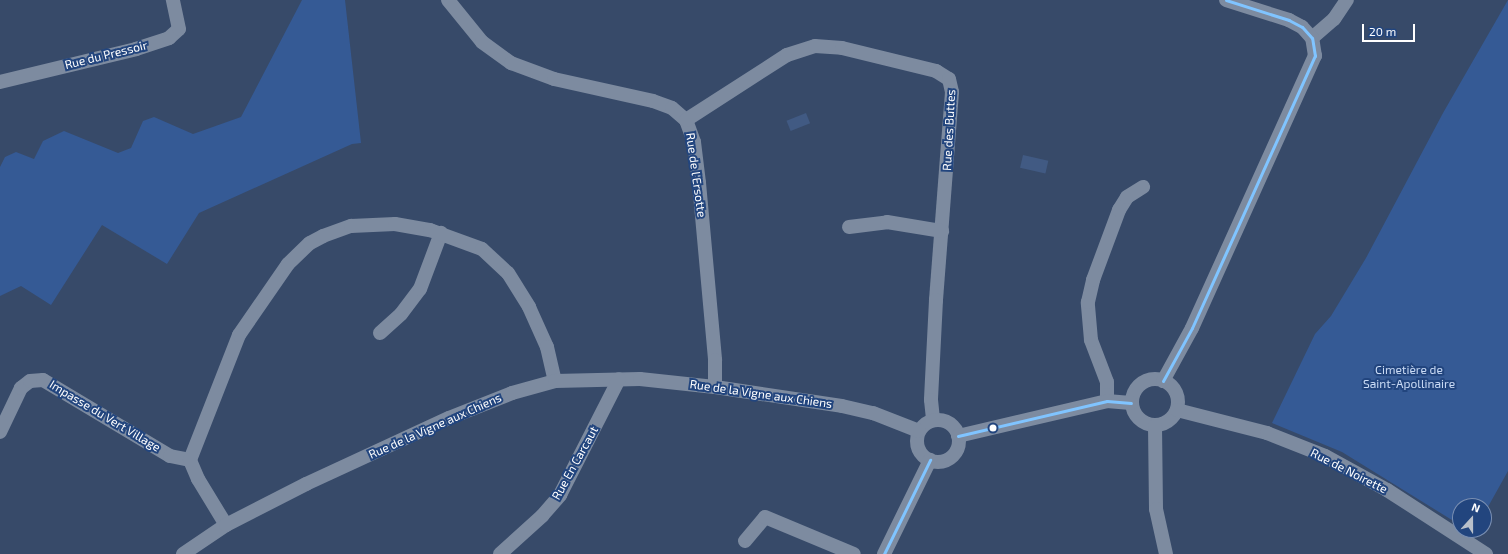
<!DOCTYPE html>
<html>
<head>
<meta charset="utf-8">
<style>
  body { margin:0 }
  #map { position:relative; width:1508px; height:554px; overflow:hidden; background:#374a69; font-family:"Exo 2",sans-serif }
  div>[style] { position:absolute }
  .green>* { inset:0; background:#355a95 }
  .water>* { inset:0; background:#415a83; transform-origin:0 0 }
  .minor>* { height:14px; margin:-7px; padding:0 7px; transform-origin:7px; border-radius:7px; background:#7d8ba0 }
  .minor>.ring { margin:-7px; padding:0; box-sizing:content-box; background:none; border:14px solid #7d8ba0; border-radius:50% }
  .bus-1>* { height:3px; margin:-1.5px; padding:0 1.5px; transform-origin:1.5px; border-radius:1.5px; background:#80c4ff }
  .dots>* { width:11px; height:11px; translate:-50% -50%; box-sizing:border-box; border:2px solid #22457e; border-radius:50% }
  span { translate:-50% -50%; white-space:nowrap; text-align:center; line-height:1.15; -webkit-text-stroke:4px #22457e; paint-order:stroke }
  .street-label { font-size:12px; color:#fff }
  .park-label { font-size:12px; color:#cadbf5 }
  .north { position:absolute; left:1452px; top:498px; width:40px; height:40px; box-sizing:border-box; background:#22457e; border:1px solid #7a8fb2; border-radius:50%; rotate:21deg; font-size:11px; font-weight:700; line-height:16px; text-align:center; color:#fff }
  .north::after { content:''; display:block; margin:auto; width:14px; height:18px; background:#b9c0ca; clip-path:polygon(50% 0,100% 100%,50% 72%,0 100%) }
  .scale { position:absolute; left:1362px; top:24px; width:53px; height:18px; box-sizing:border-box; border:2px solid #fff; border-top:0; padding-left:5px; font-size:12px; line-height:14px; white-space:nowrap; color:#fff; -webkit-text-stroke:3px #22457e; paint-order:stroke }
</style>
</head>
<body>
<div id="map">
  <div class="green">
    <i style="clip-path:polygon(302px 0,345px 0,361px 143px,352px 144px,199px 213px,167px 264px,102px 225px,51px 305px,21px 286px,0 296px,0 167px,5px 157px,16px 152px,34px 159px,43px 141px,64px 131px,118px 153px,131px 148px,143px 121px,154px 117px,193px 134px,241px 117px)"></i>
    <i style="clip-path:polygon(1508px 0,1508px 471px,1484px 514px,1484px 506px,1460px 506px,1460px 525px,1342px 452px,1272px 423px,1315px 334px,1331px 316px,1366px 258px,1443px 113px)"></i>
  </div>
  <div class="water">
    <i style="left:806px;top:113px;width:11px;height:21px;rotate:68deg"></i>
    <i style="left:1023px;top:155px;width:26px;height:13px;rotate:13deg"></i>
  </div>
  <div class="minor">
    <i style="left:448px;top:0;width:54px;rotate:51deg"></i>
    <i style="left:482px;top:42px;width:36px;rotate:36deg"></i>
    <i style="left:511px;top:63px;width:46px;rotate:20.4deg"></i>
    <i style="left:554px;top:79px;width:101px;rotate:12.5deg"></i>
    <i style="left:653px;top:101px;width:20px;rotate:20deg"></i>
    <i style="left:672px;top:108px;width:18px;rotate:41deg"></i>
    <i style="left:686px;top:120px;width:23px;rotate:70deg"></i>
    <i style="left:694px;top:142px;width:41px;rotate:83deg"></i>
    <i style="left:699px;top:183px;width:178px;rotate:84.8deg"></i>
    <i style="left:715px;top:360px;width:27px;rotate:90deg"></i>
    <i style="left:1312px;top:38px;width:29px;rotate:-41deg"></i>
    <i style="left:1334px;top:19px;width:23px;rotate:-56deg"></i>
    <i style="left:0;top:82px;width:140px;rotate:-13.6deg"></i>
    <i style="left:136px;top:49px;width:35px;rotate:-18deg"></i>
    <i style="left:169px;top:38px;width:13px;rotate:-42deg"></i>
    <i style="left:179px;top:29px;width:30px;rotate:-102deg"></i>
    <i style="left:686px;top:120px;width:120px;rotate:-32.8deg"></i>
    <i style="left:787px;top:55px;width:29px;rotate:-18deg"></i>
    <i style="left:815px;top:46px;width:27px;rotate:4deg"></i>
    <i style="left:842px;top:48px;width:97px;rotate:13.7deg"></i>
    <i style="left:936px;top:71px;width:15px;rotate:32deg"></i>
    <i style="left:949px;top:79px;width:13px;rotate:77deg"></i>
    <i style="left:952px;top:92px;width:209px;rotate:94.4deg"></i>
    <i style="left:936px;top:300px;width:100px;rotate:92.9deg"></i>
    <i style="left:931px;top:400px;width:20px;rotate:84deg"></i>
    <i style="left:849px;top:227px;width:38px;rotate:-7deg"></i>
    <i style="left:887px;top:222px;width:56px;rotate:9.3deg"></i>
    <i style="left:380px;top:333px;width:28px;rotate:-42deg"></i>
    <i style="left:401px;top:314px;width:31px;rotate:-53deg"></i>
    <i style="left:420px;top:289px;width:60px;rotate:-69.4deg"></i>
    <i class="ring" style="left:1132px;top:379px;width:32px;height:32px"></i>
    <i style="left:1163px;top:381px;width:60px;rotate:-61.3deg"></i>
    <i style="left:1192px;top:328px;width:299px;rotate:-65.7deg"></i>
    <i style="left:1315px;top:56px;width:18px;rotate:-99deg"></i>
    <i style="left:1312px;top:38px;width:15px;rotate:-132deg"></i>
    <i style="left:1302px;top:27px;width:15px;rotate:-152deg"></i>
    <i style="left:1289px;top:20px;width:66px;rotate:-162.4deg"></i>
    <i style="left:1107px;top:401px;width:19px;rotate:-90deg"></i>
    <i style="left:1107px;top:382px;width:45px;rotate:-110.9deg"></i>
    <i style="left:1091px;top:340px;width:38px;rotate:-95deg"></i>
    <i style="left:1088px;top:302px;width:23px;rotate:-77deg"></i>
    <i style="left:1093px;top:280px;width:75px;rotate:-69.6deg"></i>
    <i style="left:1119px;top:210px;width:15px;rotate:-58deg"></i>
    <i style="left:1127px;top:197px;width:19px;rotate:-32deg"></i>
    <i style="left:1177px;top:410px;width:93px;rotate:14.3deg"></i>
    <i style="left:1267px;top:433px;width:62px;rotate:21.6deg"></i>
    <i style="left:1325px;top:456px;width:71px;rotate:28.7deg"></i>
    <i style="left:1387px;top:490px;width:118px;rotate:32.9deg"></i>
    <i class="ring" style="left:917px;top:420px;width:28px;height:28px"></i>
    <i style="left:1155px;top:426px;width:83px;rotate:89.3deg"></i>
    <i style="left:1156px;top:509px;width:46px;rotate:77.5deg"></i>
    <i style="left:0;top:432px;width:49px;rotate:-64.5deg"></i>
    <i style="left:21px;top:388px;width:11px;rotate:-38deg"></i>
    <i style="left:30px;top:381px;width:13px;rotate:-4deg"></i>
    <i style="left:43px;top:380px;width:148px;rotate:30.9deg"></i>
    <i style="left:170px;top:456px;width:20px;rotate:11deg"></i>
    <i style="left:958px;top:436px;width:153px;rotate:-13.2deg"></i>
    <i style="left:1107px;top:401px;width:24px;rotate:5deg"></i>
    <i style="left:226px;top:525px;width:54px;rotate:-121.3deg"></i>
    <i style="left:198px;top:479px;width:21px;rotate:-113deg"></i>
    <i style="left:190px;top:460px;width:134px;rotate:-68.6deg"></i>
    <i style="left:239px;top:335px;width:86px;rotate:-55.4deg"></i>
    <i style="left:288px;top:264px;width:30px;rotate:-44deg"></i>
    <i style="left:310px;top:243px;width:15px;rotate:-28deg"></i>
    <i style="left:323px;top:236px;width:30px;rotate:-20deg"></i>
    <i style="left:351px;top:226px;width:44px;rotate:-2.6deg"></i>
    <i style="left:395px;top:224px;width:36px;rotate:10deg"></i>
    <i style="left:430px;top:230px;width:55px;rotate:20.1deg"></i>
    <i style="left:482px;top:249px;width:35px;rotate:43deg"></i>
    <i style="left:508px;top:273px;width:40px;rotate:58deg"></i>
    <i style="left:529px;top:307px;width:44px;rotate:65.8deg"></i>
    <i style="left:547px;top:347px;width:35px;rotate:77deg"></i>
    <i style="left:745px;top:541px;width:31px;rotate:-50deg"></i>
    <i style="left:765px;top:517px;width:96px;rotate:22.6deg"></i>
    <i style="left:183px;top:554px;width:52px;rotate:-34deg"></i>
    <i style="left:226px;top:525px;width:90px;rotate:-27.1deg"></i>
    <i style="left:306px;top:484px;width:157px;rotate:-24.8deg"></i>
    <i style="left:449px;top:418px;width:68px;rotate:-21.6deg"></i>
    <i style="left:512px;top:393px;width:45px;rotate:-15.6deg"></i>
    <i style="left:555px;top:381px;width:85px;rotate:-1.3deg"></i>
    <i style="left:640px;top:379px;width:75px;rotate:6.1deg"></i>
    <i style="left:715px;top:387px;width:128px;rotate:8.5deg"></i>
    <i style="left:842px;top:406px;width:32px;rotate:13deg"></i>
    <i style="left:873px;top:413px;width:49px;rotate:21.4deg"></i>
    <i style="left:500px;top:554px;width:57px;rotate:-42.1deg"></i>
    <i style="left:542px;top:516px;width:28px;rotate:-49deg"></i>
    <i style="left:560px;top:495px;width:130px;rotate:-63deg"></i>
    <i style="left:884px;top:554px;width:105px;rotate:-63.9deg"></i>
  </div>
  <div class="bus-1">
    <i style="left:1163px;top:381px;width:60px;rotate:-61.3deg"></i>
    <i style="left:1192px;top:328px;width:299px;rotate:-65.7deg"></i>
    <i style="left:1315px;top:56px;width:18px;rotate:-99deg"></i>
    <i style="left:1312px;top:38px;width:15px;rotate:-132deg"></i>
    <i style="left:1302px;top:27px;width:15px;rotate:-152deg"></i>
    <i style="left:1289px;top:20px;width:66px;rotate:-162.4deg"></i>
    <i style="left:958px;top:436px;width:153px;rotate:-13.2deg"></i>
    <i style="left:1107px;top:401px;width:24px;rotate:5deg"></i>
    <i style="left:884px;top:554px;width:105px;rotate:-63.9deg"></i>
  </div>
  <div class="dots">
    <i style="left:993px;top:428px;background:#fff"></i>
  </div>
  <div class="street-label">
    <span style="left:106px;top:55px;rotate:-14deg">Rue du Pressoir</span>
    <span style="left:949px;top:130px;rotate:-87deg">Rue des Buttes</span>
    <span style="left:696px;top:175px;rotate:82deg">Rue de l'Ersotte</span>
    <span style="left:761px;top:394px;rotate:8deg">Rue de la Vigne aux Chiens</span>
    <span style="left:105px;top:416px;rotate:31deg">Impasse du Vert Village</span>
    <span style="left:435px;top:426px;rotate:-24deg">Rue de la Vigne aux Chiens</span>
    <span style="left:575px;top:463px;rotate:-61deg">Rue En Carcaut</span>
    <span style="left:1349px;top:471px;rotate:27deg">Rue de Noirette</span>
  </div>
  <div class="park-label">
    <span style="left:1409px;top:377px">Cimetière de<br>Saint-Apollinaire</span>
  </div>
  <div class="north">N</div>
  <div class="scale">20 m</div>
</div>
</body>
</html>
